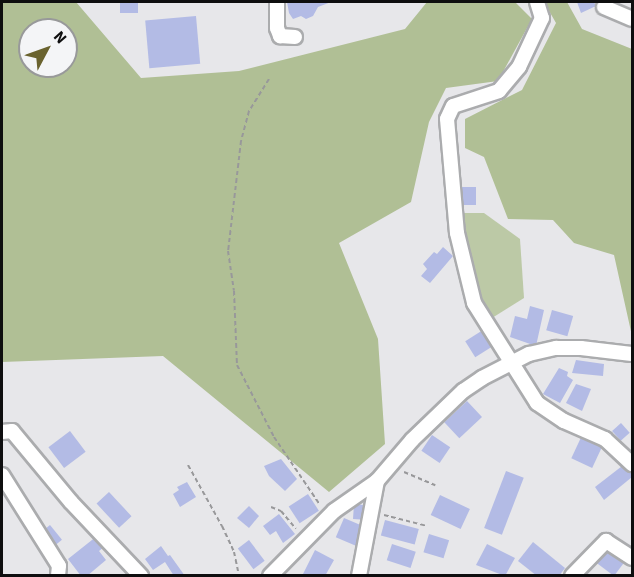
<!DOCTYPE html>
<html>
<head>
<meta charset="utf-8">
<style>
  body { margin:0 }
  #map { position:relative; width:634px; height:577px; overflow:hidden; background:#e7e7ea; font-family:"Source Sans 3",sans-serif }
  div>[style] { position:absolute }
  .green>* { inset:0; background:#bcc9a6 }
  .forest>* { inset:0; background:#b0bf95 }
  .building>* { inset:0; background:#b3bbe5; transform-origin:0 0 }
  .path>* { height:2px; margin-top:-1px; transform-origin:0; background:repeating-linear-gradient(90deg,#98989a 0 4.5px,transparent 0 7.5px) }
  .roads { filter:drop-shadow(2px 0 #abacae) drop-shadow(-2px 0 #abacae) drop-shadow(0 2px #abacae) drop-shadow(0 -2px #abacae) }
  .minor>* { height:14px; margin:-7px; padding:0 7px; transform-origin:7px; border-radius:7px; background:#fff }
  span { translate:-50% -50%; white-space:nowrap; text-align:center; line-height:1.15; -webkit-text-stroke:4.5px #f4f5f7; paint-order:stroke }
  .frame { position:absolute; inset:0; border:3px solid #0e0e0f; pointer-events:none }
  .north { position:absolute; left:18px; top:18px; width:60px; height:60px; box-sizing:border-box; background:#f4f5f7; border:2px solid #98999a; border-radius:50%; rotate:49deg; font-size:16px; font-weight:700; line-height:24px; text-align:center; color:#0e0e0f }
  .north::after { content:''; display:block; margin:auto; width:21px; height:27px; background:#6a632f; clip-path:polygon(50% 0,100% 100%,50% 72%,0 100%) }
</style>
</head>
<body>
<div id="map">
  <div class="green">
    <i style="clip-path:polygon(458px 213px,484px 213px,520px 239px,524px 298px,492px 318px,471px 276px)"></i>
  </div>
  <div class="forest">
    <i style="clip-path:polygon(evenodd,2px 2px,76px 2px,141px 78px,239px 71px,405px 29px,427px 2px,515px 2px,532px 19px,498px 81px,446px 88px,429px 122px,411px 202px,339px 243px,378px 339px,385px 444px,329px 492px,163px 356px,2px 362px,2px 2px,30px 30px,66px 30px,66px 66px,30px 66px,30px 30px)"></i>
    <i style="clip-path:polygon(544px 2px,567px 2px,582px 29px,632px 49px,632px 336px,614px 255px,574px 243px,553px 220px,508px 219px,484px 157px,465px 148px,465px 119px,522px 90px,556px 23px)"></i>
  </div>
  <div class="building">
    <i style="left:120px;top:2px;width:18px;height:11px"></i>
    <i style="clip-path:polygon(287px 2px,331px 2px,318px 7px,313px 16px,306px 19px,301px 16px,293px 19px,289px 13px)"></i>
    <i style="clip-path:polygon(577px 2px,594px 2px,596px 6px,581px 13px)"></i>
    <i style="left:196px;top:16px;width:48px;height:51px;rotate:85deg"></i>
    <i style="left:459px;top:187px;width:17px;height:18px"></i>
    <i style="clip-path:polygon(443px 247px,453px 256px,430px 283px,421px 276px,427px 269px,423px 264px,434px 252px,437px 254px)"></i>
    <i style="clip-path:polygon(530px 306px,544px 310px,536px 346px,510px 337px,515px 316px,527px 319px)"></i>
    <i style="left:552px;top:310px;width:22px;height:21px;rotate:16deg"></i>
    <i style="left:483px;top:330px;width:19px;height:21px;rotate:58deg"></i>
    <i style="clip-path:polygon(576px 360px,604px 364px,603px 376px,572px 373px)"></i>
    <i style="clip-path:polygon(559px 368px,568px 372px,567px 376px,573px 380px,560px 403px,543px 394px)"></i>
    <i style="clip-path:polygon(576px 384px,591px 389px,582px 411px,566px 403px)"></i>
    <i style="left:467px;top:401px;width:22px;height:31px;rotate:47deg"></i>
    <i style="left:621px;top:423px;width:13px;height:12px;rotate:48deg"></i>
    <i style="left:70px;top:431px;width:26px;height:27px;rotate:53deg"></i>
    <i style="left:584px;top:431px;width:23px;height:30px;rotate:25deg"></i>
    <i style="left:432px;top:435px;width:22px;height:19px;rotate:34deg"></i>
    <i style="clip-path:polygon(281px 459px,297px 479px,285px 491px,269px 476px,264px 466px)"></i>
    <i style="clip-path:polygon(626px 463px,632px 472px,632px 477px,604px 500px,595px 487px)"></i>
    <i style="left:506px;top:471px;width:19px;height:61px;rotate:21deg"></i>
    <i style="clip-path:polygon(187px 482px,196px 497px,180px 507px,173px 494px,179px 490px,177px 487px)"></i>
    <i style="left:109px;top:492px;width:33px;height:17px;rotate:47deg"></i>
    <i style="left:308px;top:494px;width:20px;height:23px;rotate:57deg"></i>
    <i style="left:440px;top:495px;width:33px;height:22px;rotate:25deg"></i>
    <i style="clip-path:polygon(366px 501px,371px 502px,368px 520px,353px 519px,354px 504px,364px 505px)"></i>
    <i style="clip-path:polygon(249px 506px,259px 516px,249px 528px,237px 518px)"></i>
    <i style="clip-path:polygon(279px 514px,295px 534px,283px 543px,276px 531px,270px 535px,263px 526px)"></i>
    <i style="left:344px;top:518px;width:23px;height:21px;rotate:23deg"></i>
    <i style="left:385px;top:520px;width:35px;height:16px;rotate:15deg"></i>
    <i style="left:50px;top:525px;width:19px;height:11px;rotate:51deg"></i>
    <i style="left:429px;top:534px;width:21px;height:19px;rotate:17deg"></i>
    <i style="clip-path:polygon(97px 536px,105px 546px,99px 551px,106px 560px,87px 576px,81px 576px,68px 559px)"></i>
    <i style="left:249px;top:540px;width:26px;height:14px;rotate:53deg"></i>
    <i style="clip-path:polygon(533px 542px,565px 568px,559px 576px,537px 576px,518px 561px)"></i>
    <i style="left:392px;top:544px;width:25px;height:17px;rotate:18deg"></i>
    <i style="clip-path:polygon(487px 544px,515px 558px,505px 576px,476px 565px)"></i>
    <i style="clip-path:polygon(161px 546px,168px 556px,170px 555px,185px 576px,174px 576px,165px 562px,153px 570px,145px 559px)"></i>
    <i style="clip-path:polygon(610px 549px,626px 560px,614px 576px,594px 561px,602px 553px)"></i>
    <i style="clip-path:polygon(315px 550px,334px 560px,325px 576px,302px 576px)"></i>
  </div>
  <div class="path">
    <i style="left:269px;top:79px;width:38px;rotate:122deg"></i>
    <i style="left:249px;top:111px;width:31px;rotate:105deg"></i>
    <i style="left:241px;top:141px;width:111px;rotate:96.7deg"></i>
    <i style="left:228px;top:251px;width:40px;rotate:81.5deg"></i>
    <i style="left:234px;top:291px;width:74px;rotate:87.7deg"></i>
    <i style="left:237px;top:365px;width:81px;rotate:62.8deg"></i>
    <i style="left:274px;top:437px;width:82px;rotate:55.9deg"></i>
    <i style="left:188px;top:465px;width:70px;rotate:60.9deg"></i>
    <i style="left:222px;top:526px;width:29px;rotate:65deg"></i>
    <i style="left:234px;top:552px;width:25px;rotate:78deg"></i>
    <i style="left:404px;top:472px;width:34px;rotate:23deg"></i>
    <i style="left:271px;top:507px;width:11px;rotate:22deg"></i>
    <i style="left:281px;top:511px;width:23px;rotate:50deg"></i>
    <i style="left:384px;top:515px;width:44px;rotate:14.3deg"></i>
  </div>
  <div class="roads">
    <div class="minor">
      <i style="left:277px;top:2px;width:26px;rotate:90deg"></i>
      <i style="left:277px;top:28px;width:9px;rotate:69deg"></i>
      <i style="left:280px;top:36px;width:15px;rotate:4deg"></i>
      <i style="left:537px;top:2px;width:17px;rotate:73deg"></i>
      <i style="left:542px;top:18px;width:54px;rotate:115.1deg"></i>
      <i style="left:519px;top:67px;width:31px;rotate:130deg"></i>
      <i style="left:499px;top:91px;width:48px;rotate:161.9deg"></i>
      <i style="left:453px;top:106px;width:14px;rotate:115deg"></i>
      <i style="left:447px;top:119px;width:114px;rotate:85deg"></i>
      <i style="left:457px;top:233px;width:72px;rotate:76.3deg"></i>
      <i style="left:474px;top:303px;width:118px;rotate:57.8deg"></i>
      <i style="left:537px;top:403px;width:32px;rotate:34deg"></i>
      <i style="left:564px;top:421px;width:45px;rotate:23.7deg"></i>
      <i style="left:605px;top:439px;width:37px;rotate:43deg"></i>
      <i style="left:604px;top:7px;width:30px;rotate:23deg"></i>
      <i style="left:2px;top:432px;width:10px;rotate:-6deg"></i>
      <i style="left:12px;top:431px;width:92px;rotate:50.3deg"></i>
      <i style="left:71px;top:502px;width:102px;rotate:46.6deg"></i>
      <i style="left:2px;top:475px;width:107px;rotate:57.9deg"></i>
      <i style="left:59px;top:566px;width:10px;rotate:96deg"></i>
      <i style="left:270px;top:576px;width:91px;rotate:-45.4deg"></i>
      <i style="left:334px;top:511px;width:52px;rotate:-34.9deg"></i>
      <i style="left:377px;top:481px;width:54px;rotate:-49.5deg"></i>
      <i style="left:412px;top:440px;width:71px;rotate:-43.9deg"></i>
      <i style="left:463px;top:391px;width:23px;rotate:-34deg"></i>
      <i style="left:482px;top:378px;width:53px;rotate:-27.1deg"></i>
      <i style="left:529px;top:354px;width:28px;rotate:-13deg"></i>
      <i style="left:556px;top:348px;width:25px"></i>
      <i style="left:581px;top:348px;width:51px;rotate:6.7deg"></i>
      <i style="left:359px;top:576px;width:97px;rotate:-79.3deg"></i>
      <i style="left:572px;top:576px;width:49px;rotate:-45.8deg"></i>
      <i style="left:606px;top:541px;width:31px;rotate:33deg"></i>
    </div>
  </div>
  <div class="frame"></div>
  <div class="north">N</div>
</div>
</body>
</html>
